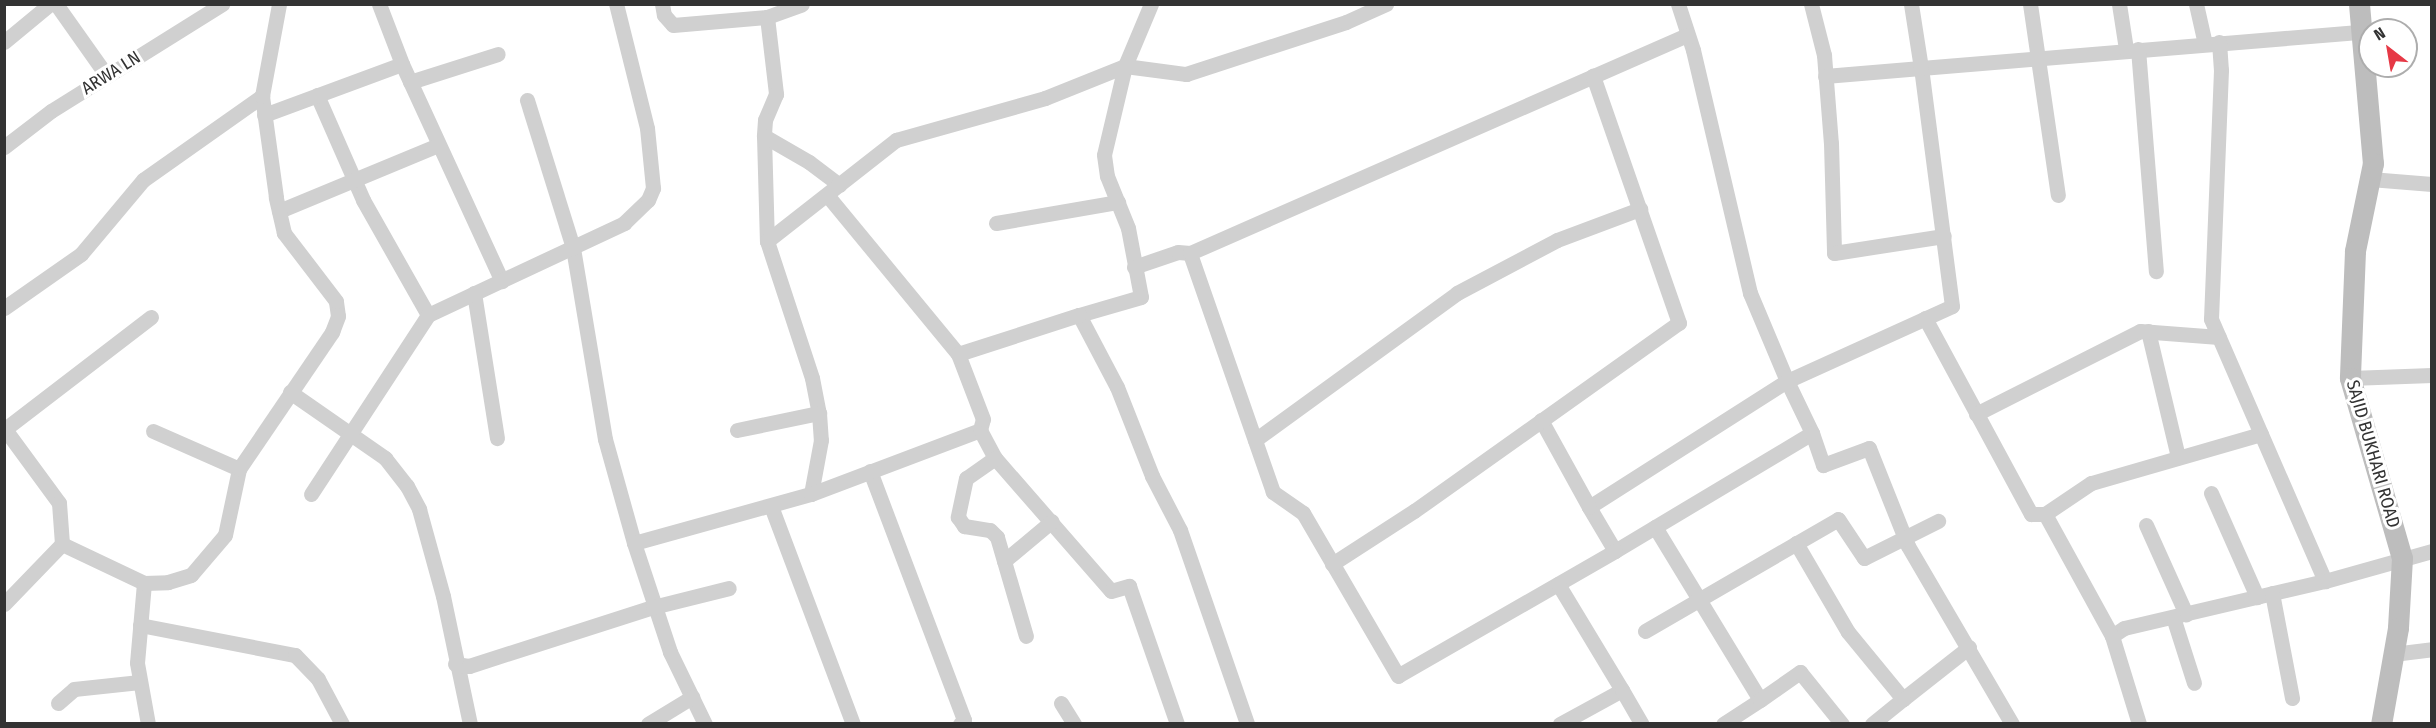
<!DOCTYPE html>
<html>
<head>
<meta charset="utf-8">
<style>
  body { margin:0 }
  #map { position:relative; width:2436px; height:728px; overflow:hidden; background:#fff; font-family:"Fira Sans Condensed",sans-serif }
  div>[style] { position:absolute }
  .street>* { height:15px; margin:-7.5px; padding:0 7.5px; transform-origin:7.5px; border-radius:7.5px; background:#d0d0d0 }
  .secondary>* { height:21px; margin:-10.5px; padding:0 10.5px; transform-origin:10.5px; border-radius:10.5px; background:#bdbdbd }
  span { translate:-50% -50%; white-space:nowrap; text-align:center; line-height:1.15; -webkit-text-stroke:6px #fff; paint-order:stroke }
  .street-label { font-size:18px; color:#333 }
  .frame { position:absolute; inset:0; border:6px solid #333; pointer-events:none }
  .north { position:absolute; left:2358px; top:18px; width:60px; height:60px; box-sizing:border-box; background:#fff; border:2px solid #adadad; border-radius:50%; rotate:329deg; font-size:16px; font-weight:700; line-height:24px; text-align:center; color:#333 }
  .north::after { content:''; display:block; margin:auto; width:21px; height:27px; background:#e63946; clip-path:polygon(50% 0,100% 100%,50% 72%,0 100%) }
</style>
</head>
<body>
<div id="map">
  <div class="street">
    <i style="left:56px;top:4px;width:88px;rotate:54.7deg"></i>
    <i style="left:379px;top:4px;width:64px;rotate:69deg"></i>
    <i style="left:402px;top:64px;width:239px;rotate:65.3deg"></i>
    <i style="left:662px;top:4px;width:11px;rotate:80deg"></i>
    <i style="left:664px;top:15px;width:13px;rotate:48deg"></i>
    <i style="left:673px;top:25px;width:94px;rotate:-4.9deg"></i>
    <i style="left:767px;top:17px;width:37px;rotate:-20deg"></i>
    <i style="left:1151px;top:4px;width:67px;rotate:112.8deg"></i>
    <i style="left:1125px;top:66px;width:91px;rotate:103.3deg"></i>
    <i style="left:1104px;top:155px;width:21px;rotate:82deg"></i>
    <i style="left:1107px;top:176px;width:56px;rotate:68deg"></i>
    <i style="left:1128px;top:228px;width:70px;rotate:79.3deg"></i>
    <i style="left:1141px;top:297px;width:65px;rotate:163.8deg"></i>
    <i style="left:1079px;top:315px;width:81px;rotate:62.2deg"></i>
    <i style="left:1117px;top:387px;width:96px;rotate:68.5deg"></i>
    <i style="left:1152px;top:476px;width:61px;rotate:62.6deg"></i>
    <i style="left:1180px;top:530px;width:205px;rotate:70.9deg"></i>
    <i style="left:1678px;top:4px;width:48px;rotate:71.9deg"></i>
    <i style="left:1693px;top:50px;width:250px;rotate:76.8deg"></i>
    <i style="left:1750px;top:293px;width:95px;rotate:67.2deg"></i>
    <i style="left:1787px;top:381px;width:58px;rotate:64.3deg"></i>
    <i style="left:1812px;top:433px;width:230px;rotate:149.1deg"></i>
    <i style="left:1615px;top:551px;width:51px;rotate:-120.6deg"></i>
    <i style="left:1589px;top:507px;width:235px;rotate:-32.5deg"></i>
    <i style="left:1787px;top:381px;width:181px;rotate:-24.4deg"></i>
    <i style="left:1952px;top:306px;width:240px;rotate:-97.4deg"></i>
    <i style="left:1921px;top:68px;width:442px;rotate:-4.7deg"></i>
    <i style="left:1811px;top:4px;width:53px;rotate:75.7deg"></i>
    <i style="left:1824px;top:55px;width:88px;rotate:85.5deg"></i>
    <i style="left:1831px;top:143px;width:110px;rotate:88.4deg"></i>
    <i style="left:1834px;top:253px;width:111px;rotate:-8.8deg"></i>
    <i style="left:2030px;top:4px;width:193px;rotate:81.7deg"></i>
    <i style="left:2119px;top:4px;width:46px;rotate:81.2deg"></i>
    <i style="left:2196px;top:4px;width:41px;rotate:77.3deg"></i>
    <i style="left:767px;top:17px;width:78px;rotate:83.3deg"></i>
    <i style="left:776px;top:94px;width:28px;rotate:113deg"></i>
    <i style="left:765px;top:120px;width:16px;rotate:94deg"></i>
    <i style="left:764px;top:136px;width:105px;rotate:88.4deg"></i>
    <i style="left:767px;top:241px;width:144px;rotate:71.8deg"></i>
    <i style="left:812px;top:378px;width:36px;rotate:79deg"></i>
    <i style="left:819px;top:413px;width:27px;rotate:86deg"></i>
    <i style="left:821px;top:440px;width:55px;rotate:100.5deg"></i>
    <i style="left:4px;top:42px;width:60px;rotate:-39.6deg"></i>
    <i style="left:2219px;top:42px;width:28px;rotate:86deg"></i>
    <i style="left:2221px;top:70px;width:249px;rotate:92.3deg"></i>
    <i style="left:2211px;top:319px;width:286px;rotate:66.5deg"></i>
    <i style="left:2325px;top:581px;width:111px;rotate:-15.7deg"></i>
    <i style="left:2138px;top:49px;width:223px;rotate:85.4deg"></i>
    <i style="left:1825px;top:76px;width:96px;rotate:-4.8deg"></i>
    <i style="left:1921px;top:68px;width:65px;rotate:-98.9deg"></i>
    <i style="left:410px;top:82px;width:92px;rotate:-17.7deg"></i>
    <i style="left:317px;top:95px;width:115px;rotate:66.3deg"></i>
    <i style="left:363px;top:200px;width:132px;rotate:60.5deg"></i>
    <i style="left:527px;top:100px;width:155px;rotate:72.7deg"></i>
    <i style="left:573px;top:248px;width:194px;rotate:80.5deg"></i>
    <i style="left:605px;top:439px;width:108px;rotate:74.4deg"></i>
    <i style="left:634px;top:543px;width:115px;rotate:71.7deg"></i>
    <i style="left:670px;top:652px;width:80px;rotate:64.1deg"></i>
    <i style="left:264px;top:115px;width:147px;rotate:-20.3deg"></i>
    <i style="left:764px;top:136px;width:52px;rotate:30deg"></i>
    <i style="left:809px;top:162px;width:38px;rotate:37deg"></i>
    <i style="left:4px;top:147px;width:59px;rotate:-37.5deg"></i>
    <i style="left:51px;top:111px;width:202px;rotate:-32deg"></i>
    <i style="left:2370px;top:179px;width:62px;rotate:4.6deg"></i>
    <i style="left:827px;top:195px;width:206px;rotate:50.5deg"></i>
    <i style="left:279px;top:211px;width:172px;rotate:-22.5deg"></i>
    <i style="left:996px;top:223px;width:124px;rotate:-9.8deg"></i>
    <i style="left:767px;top:241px;width:164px;rotate:-38.1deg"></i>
    <i style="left:896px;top:140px;width:155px;rotate:-15.7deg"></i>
    <i style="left:1045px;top:98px;width:86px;rotate:-21.8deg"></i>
    <i style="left:1125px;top:66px;width:62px;rotate:7.5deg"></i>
    <i style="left:1186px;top:74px;width:168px;rotate:-18deg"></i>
    <i style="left:1346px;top:22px;width:44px;rotate:-24.2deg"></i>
    <i style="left:1134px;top:267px;width:46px;rotate:-18.8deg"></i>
    <i style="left:1178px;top:252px;width:12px;rotate:5deg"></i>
    <i style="left:474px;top:293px;width:147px;rotate:81deg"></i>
    <i style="left:4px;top:308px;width:94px;rotate:-35deg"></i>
    <i style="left:81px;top:254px;width:97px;rotate:-50deg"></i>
    <i style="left:143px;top:180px;width:146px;rotate:-35.2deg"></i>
    <i style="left:1925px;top:318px;width:223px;rotate:61.6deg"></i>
    <i style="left:2031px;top:514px;width:14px"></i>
    <i style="left:2148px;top:331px;width:130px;rotate:76.6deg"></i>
    <i style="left:2350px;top:378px;width:82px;rotate:-2.1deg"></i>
    <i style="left:290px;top:392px;width:116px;rotate:34.8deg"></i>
    <i style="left:385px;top:458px;width:36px;rotate:52deg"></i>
    <i style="left:407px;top:486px;width:26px;rotate:62deg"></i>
    <i style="left:419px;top:509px;width:90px;rotate:74.6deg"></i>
    <i style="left:443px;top:596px;width:131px;rotate:78.1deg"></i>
    <i style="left:1976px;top:414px;width:184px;rotate:-26.8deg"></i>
    <i style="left:2140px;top:331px;width:79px;rotate:4.3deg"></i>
    <i style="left:1541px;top:420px;width:99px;rotate:61.1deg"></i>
    <i style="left:4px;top:428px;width:93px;rotate:53.7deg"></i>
    <i style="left:59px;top:503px;width:41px;rotate:85.8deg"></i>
    <i style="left:5px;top:429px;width:184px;rotate:-37.5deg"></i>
    <i style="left:737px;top:430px;width:84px;rotate:-11.7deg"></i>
    <i style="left:980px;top:430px;width:32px;rotate:62deg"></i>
    <i style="left:995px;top:458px;width:176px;rotate:48.9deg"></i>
    <i style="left:1111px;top:591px;width:19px;rotate:-16deg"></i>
    <i style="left:1129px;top:586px;width:146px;rotate:70.8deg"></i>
    <i style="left:153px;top:431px;width:94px;rotate:23.8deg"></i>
    <i style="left:1812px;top:433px;width:34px;rotate:71deg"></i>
    <i style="left:1823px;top:465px;width:49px;rotate:-20.3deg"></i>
    <i style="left:1869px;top:448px;width:105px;rotate:68.3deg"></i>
    <i style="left:1908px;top:546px;width:206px;rotate:59.7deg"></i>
    <i style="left:2261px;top:434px;width:177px;rotate:163.9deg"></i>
    <i style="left:2091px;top:483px;width:55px;rotate:146deg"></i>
    <i style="left:2045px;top:514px;width:139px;rotate:61.2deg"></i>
    <i style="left:2112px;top:636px;width:14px;rotate:-34deg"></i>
    <i style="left:2124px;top:628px;width:206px;rotate:-13.2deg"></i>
    <i style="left:1255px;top:440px;width:250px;rotate:-36deg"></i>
    <i style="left:1457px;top:293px;width:113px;rotate:-27.9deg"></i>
    <i style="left:1557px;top:240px;width:89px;rotate:-20.5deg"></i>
    <i style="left:995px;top:458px;width:35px;rotate:145deg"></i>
    <i style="left:966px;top:478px;width:40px;rotate:102deg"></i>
    <i style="left:958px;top:517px;width:11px;rotate:56deg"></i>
    <i style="left:964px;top:526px;width:26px;rotate:9deg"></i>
    <i style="left:990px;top:530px;width:10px;rotate:45deg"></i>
    <i style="left:997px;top:537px;width:103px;rotate:73.7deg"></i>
    <i style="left:870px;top:471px;width:266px;rotate:69.3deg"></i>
    <i style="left:964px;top:720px;width:6px;rotate:135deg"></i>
    <i style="left:2211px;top:493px;width:114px;rotate:66.1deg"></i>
    <i style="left:311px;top:494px;width:214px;rotate:-56.8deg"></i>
    <i style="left:428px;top:315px;width:217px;rotate:-25.1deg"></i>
    <i style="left:624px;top:223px;width:33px;rotate:-44deg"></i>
    <i style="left:648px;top:200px;width:13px;rotate:-67deg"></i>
    <i style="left:653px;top:188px;width:60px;rotate:-95.7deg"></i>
    <i style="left:647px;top:128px;width:128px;rotate:-104deg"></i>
    <i style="left:771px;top:506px;width:233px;rotate:69.4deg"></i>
    <i style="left:2146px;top:525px;width:98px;rotate:65.8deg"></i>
    <i style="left:1655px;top:527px;width:202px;rotate:58.7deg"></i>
    <i style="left:1760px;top:700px;width:44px;rotate:147deg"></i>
    <i style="left:634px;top:543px;width:184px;rotate:-15.5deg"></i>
    <i style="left:811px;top:494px;width:181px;rotate:-20.7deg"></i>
    <i style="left:980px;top:430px;width:11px;rotate:-75deg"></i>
    <i style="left:983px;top:419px;width:70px;rotate:-111deg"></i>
    <i style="left:958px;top:354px;width:127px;rotate:-17.9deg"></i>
    <i style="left:1796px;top:543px;width:103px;rotate:59.7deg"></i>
    <i style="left:1848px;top:632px;width:87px;rotate:50.6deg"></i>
    <i style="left:1903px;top:699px;width:84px;rotate:-38.2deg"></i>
    <i style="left:1615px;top:551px;width:250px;rotate:150.1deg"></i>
    <i style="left:1398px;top:676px;width:189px;rotate:-120.2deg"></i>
    <i style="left:1303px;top:513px;width:37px;rotate:-145deg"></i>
    <i style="left:1273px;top:492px;width:253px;rotate:-109.2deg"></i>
    <i style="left:1190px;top:253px;width:543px;rotate:-23.68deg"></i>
    <i style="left:1004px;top:561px;width:62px;rotate:-39.8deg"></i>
    <i style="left:1332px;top:564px;width:98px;rotate:-32.9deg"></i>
    <i style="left:1414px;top:511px;width:325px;rotate:-35.4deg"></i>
    <i style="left:1679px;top:323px;width:262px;rotate:-109.2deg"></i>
    <i style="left:144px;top:583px;width:80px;rotate:95deg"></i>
    <i style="left:137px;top:663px;width:62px;rotate:79.8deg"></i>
    <i style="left:1558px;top:584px;width:124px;rotate:58.9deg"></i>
    <i style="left:1622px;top:690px;width:71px;rotate:151.3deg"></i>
    <i style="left:2272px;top:593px;width:107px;rotate:79.2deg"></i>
    <i style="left:4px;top:604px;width:83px;rotate:-46deg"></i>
    <i style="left:62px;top:544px;width:91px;rotate:25.4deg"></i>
    <i style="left:144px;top:583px;width:24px;rotate:-2deg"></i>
    <i style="left:168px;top:582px;width:24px;rotate:-17deg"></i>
    <i style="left:191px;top:575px;width:52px;rotate:-49.6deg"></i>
    <i style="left:225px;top:535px;width:67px;rotate:-78deg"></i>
    <i style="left:239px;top:469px;width:166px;rotate:-55.8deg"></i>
    <i style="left:332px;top:332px;width:17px;rotate:-69deg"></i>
    <i style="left:338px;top:316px;width:15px;rotate:-98deg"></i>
    <i style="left:336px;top:301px;width:86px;rotate:-127.4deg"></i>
    <i style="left:284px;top:233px;width:37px;rotate:-103deg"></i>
    <i style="left:276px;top:197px;width:102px;rotate:-97.9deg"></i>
    <i style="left:262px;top:96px;width:94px;rotate:-79.5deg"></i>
    <i style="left:2173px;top:617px;width:69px;rotate:72.3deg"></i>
    <i style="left:140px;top:625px;width:158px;rotate:11deg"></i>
    <i style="left:295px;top:655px;width:33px;rotate:46deg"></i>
    <i style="left:318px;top:679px;width:51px;rotate:61.9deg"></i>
    <i style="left:1645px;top:631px;width:223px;rotate:-30.1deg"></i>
    <i style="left:1838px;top:519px;width:47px;rotate:56.3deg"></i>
    <i style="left:1864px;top:558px;width:83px;rotate:-26.6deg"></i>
    <i style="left:2112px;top:636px;width:92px;rotate:72.9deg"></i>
    <i style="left:2393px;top:654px;width:39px;rotate:-7deg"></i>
    <i style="left:455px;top:664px;width:14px;rotate:8deg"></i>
    <i style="left:469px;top:666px;width:193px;rotate:-17.8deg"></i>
    <i style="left:653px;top:607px;width:78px;rotate:-14deg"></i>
    <i style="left:1622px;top:690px;width:39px;rotate:60deg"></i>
    <i style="left:1760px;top:700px;width:49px;rotate:-35deg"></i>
    <i style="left:1800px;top:672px;width:67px;rotate:51.1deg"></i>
    <i style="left:58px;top:703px;width:21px;rotate:-41deg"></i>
    <i style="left:74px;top:689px;width:66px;rotate:-6.1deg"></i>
    <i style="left:1061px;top:703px;width:25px;rotate:58deg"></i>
    <i style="left:648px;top:724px;width:52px;rotate:-31.5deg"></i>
    <i style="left:1872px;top:724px;width:40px;rotate:-39deg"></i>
  </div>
  <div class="secondary">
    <i style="left:2359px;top:4px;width:160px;rotate:85deg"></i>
    <i style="left:2373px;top:163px;width:90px;rotate:101.6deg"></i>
    <i style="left:2355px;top:251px;width:127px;rotate:92.3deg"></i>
    <i style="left:2350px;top:378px;width:187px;rotate:73.9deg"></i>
    <i style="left:2402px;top:558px;width:70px;rotate:93.3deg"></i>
    <i style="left:2398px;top:628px;width:97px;rotate:100deg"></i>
  </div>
  <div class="street-label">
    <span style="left:111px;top:73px;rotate:-32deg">ARWA LN</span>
    <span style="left:2373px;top:454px;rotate:74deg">SAJID BUKHARI ROAD</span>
  </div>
  <div class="frame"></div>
  <div class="north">N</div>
</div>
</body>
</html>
